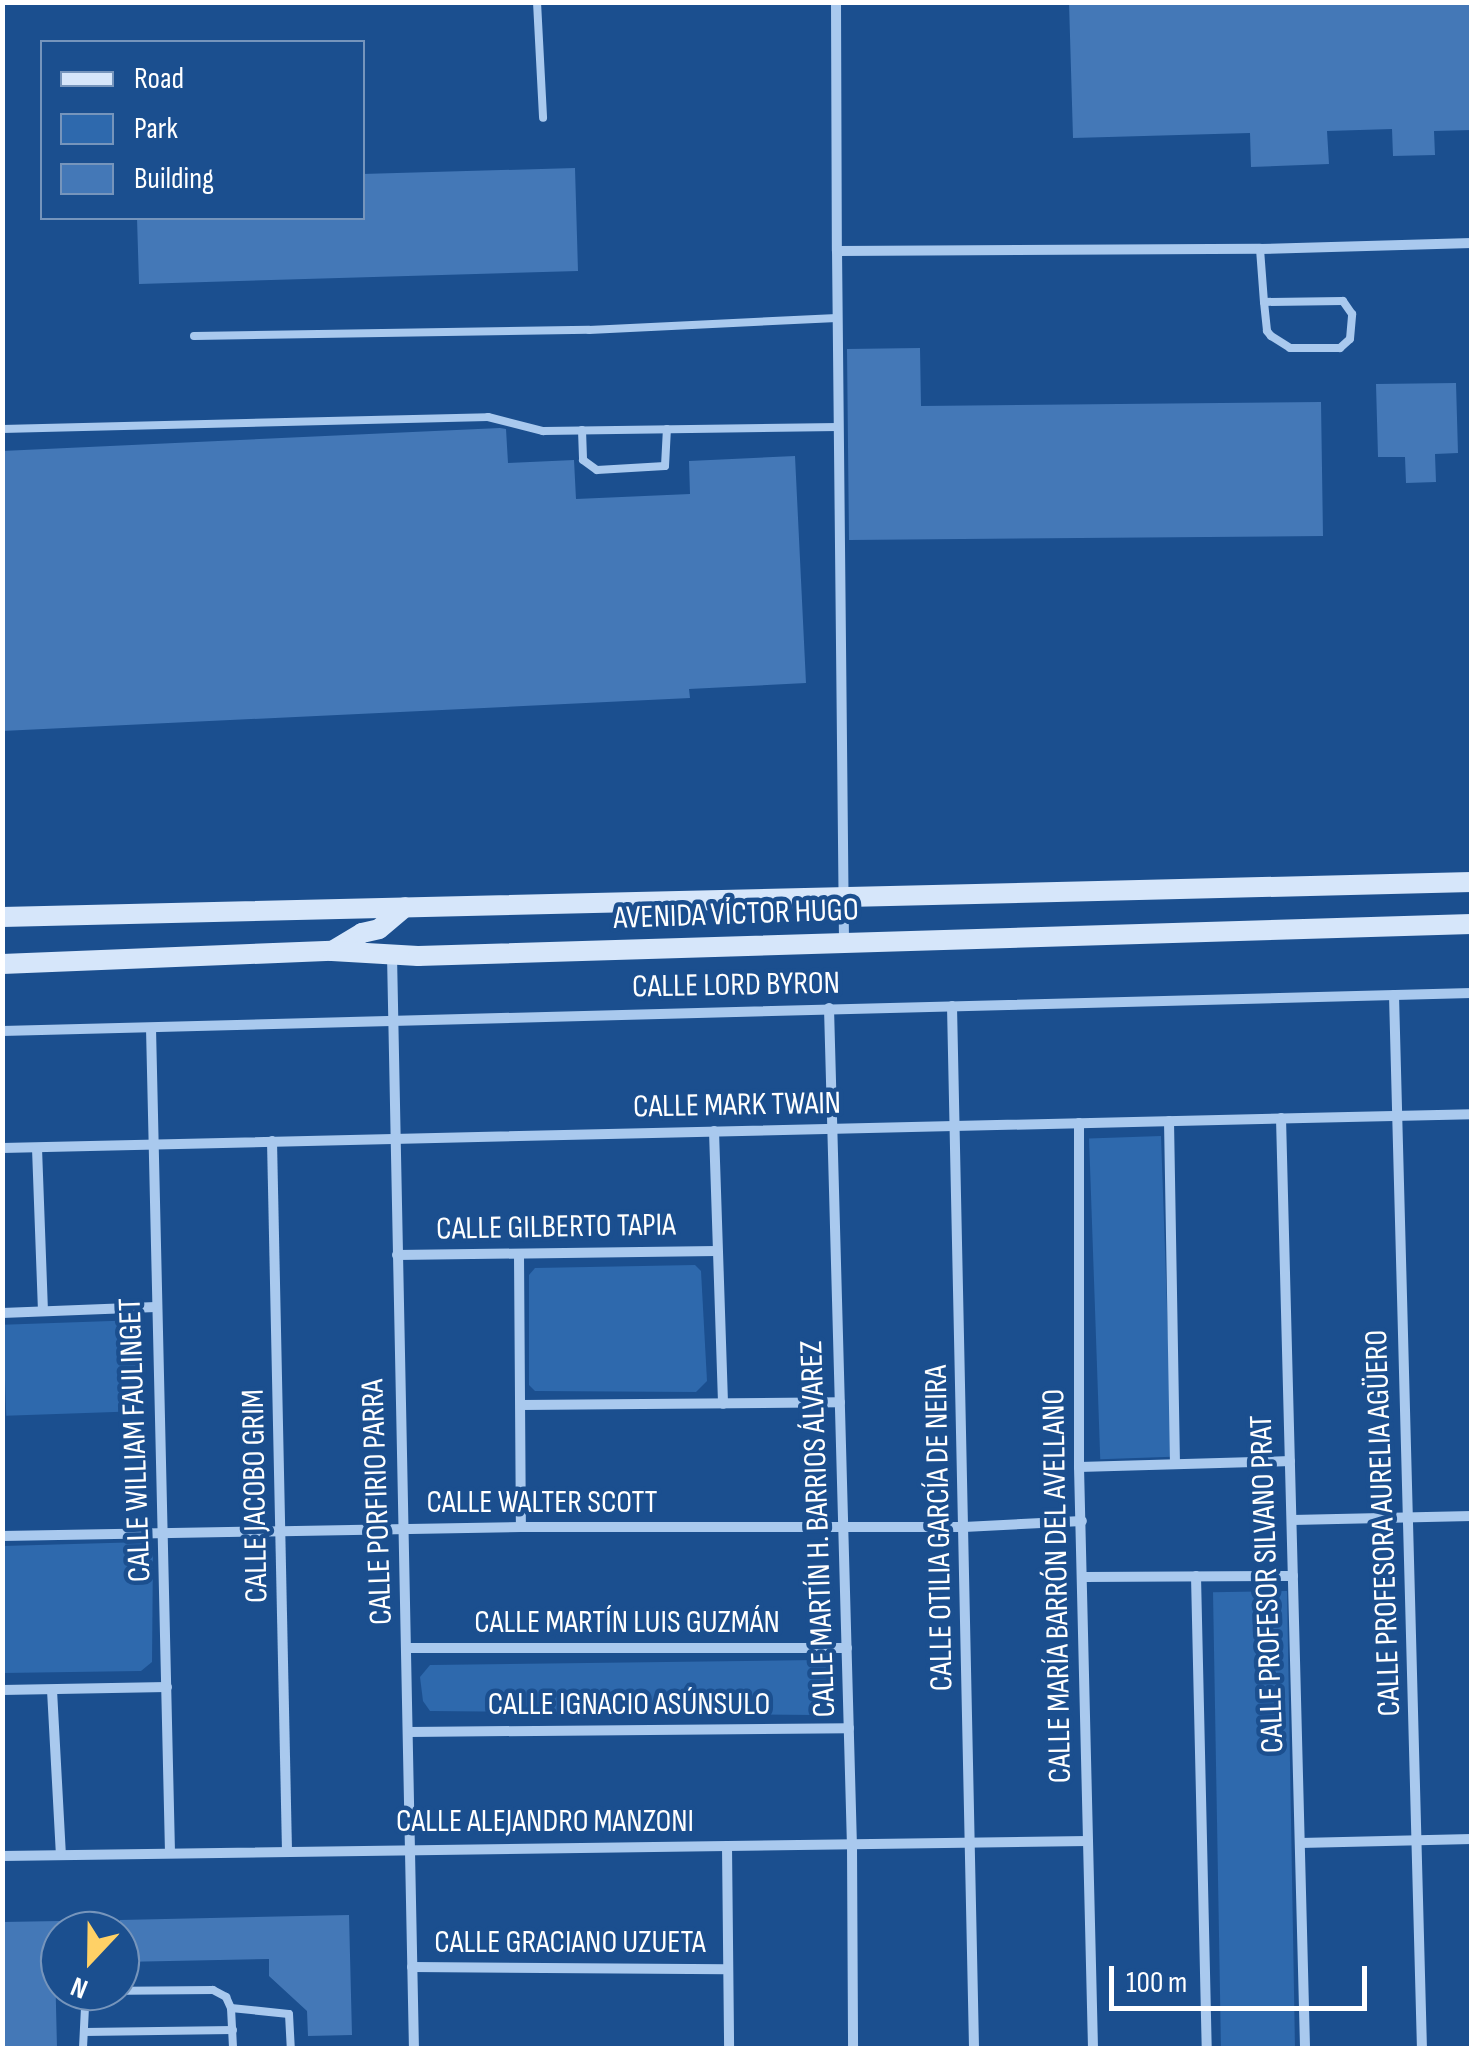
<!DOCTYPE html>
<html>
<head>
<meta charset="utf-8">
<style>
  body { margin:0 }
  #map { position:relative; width:1474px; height:2051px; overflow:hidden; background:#1b4f8f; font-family:"Sofia Sans Condensed",sans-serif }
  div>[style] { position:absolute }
  .green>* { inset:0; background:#2e69ad; transform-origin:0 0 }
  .building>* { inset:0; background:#4478b7 }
  .lane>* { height:8px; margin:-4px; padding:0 4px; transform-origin:4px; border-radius:4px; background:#a9c9ee }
  .street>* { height:10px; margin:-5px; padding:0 5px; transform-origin:5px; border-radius:5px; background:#a9c9ee }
  .secondary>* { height:20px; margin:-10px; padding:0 10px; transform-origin:10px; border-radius:10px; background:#d6e6fa }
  span { translate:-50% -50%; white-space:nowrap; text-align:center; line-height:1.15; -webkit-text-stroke:9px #1b4f8f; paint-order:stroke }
  .street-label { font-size:32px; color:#fff }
  .frame { position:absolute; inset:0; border:5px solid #fff; pointer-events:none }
  .legend { position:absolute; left:40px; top:40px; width:325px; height:180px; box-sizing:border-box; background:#1b4f8f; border:2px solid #7695bc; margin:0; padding:12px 18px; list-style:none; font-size:30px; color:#fff }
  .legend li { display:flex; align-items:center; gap:20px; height:50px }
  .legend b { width:50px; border:2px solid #7695bc }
  .north { position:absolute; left:40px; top:1911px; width:100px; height:100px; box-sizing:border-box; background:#1b4f8f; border:2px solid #7695bc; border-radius:50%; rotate:202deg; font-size:28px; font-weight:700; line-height:40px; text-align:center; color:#fff }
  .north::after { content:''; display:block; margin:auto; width:35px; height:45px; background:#ffd166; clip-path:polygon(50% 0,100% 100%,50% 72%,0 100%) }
  .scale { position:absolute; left:1109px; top:1966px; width:258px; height:45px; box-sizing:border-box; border:5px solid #fff; border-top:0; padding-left:12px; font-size:30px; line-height:35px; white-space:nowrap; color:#fff; -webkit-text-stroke:8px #1b4f8f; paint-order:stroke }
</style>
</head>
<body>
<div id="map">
  <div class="green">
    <i style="left:1161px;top:1136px;width:321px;height:72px;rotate:88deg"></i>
    <i style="clip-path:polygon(695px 1265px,701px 1271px,707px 1381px,696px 1392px,535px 1391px,529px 1385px,529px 1275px,535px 1268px)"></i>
    <i style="left:140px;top:1320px;width:91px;height:137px;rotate:88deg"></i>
    <i style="clip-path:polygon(144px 1542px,153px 1552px,152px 1662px,141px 1671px,3px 1673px,3px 1546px)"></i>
    <i style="left:1287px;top:1591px;width:457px;height:74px;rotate:89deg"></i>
    <i style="clip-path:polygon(817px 1660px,829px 1668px,831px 1704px,815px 1715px,430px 1711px,423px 1701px,420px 1677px,430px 1665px)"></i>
  </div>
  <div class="building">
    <i style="clip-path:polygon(1069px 2px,1472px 2px,1472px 130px,1434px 131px,1435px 155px,1393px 156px,1392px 129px,1327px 131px,1329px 164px,1251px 167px,1250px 133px,1073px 138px)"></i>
    <i style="clip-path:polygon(575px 168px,578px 271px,139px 284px,137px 218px,362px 218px,362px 174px)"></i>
    <i style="clip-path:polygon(920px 348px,921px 406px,1321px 402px,1323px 536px,849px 540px,847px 349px)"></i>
    <i style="clip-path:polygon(1456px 383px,1458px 453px,1435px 454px,1436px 482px,1406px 483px,1405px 457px,1378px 457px,1376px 384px)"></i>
    <i style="clip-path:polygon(500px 428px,506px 429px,508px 463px,574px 460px,576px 499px,690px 494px,689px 461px,795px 456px,806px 683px,689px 689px,690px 698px,2px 731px,2px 451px)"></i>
    <i style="clip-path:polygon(349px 1915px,352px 2035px,308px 2036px,307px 2011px,269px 1976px,269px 1959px,120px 1962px,120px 1920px)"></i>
    <i style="clip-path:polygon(60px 1921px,60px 1964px,55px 1964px,57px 2048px,2px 2048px,2px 1922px)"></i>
  </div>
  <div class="lane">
    <i style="left:537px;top:2px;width:116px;rotate:87deg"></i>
    <i style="left:1260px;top:249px;width:53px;rotate:85.7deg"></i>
    <i style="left:1264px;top:302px;width:29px;rotate:84deg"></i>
    <i style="left:1267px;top:331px;width:6px;rotate:51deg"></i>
    <i style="left:1271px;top:336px;width:22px;rotate:32deg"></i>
    <i style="left:1290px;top:348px;width:50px"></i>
    <i style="left:1340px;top:348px;width:13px;rotate:-42deg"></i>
    <i style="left:1350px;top:339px;width:25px;rotate:-85deg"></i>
    <i style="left:1352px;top:314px;width:16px;rotate:-125deg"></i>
    <i style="left:1343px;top:301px;width:79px;rotate:179.3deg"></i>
    <i style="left:194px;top:336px;width:395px;rotate:-0.9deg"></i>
    <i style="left:589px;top:330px;width:248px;rotate:-2.8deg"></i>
    <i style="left:2px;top:429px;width:486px;rotate:-1.4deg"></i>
    <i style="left:488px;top:417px;width:57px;rotate:14.3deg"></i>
    <i style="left:543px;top:431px;width:295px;rotate:-0.8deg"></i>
    <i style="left:582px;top:430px;width:30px;rotate:88deg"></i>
    <i style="left:583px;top:460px;width:17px;rotate:36deg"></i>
    <i style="left:597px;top:470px;width:68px;rotate:-3.4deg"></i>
    <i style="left:665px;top:466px;width:37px;rotate:-87deg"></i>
    <i style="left:231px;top:2008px;width:58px;rotate:5.9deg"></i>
    <i style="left:289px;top:2014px;width:34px;rotate:87deg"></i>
    <i style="left:84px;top:2032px;width:149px;rotate:-0.8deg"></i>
    <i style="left:83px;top:2048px;width:41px;rotate:-87.2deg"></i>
    <i style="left:85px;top:2007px;width:20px;rotate:-53deg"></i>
    <i style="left:97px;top:1991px;width:116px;rotate:-0.5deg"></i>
    <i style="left:213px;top:1990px;width:15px;rotate:28deg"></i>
    <i style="left:226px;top:1997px;width:12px;rotate:66deg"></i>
    <i style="left:231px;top:2008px;width:40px;rotate:87.1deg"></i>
  </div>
  <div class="street">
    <i style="left:836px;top:2px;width:249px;rotate:89.8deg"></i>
    <i style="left:844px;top:941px;width:690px;rotate:-90.58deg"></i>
    <i style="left:837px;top:251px;width:423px;rotate:-0.3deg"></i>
    <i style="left:1260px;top:249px;width:212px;rotate:-1.6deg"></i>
    <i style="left:392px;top:955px;width:1093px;rotate:88.85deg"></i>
    <i style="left:1394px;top:995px;width:1053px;rotate:88.48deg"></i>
    <i style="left:952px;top:1006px;width:1042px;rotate:88.79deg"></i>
    <i style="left:829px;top:1008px;width:838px;rotate:88.43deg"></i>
    <i style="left:852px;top:1846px;width:202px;rotate:89.7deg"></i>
    <i style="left:151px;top:1028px;width:823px;rotate:88.68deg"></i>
    <i style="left:2px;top:1031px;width:1470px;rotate:-1.48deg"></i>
    <i style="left:1281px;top:1118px;width:930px;rotate:88.52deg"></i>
    <i style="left:1169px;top:1121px;width:343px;rotate:89deg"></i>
    <i style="left:1079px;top:1123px;width:344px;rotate:90deg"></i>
    <i style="left:1079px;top:1467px;width:581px;rotate:88.62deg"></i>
    <i style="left:714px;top:1131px;width:273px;rotate:88.1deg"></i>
    <i style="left:272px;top:1141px;width:709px;rotate:88.79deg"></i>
    <i style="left:2px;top:1148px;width:1470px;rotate:-1.32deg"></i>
    <i style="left:37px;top:1148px;width:163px;rotate:87.9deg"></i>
    <i style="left:397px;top:1255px;width:320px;rotate:-0.7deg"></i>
    <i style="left:519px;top:1255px;width:272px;rotate:89.6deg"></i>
    <i style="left:2px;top:1313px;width:154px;rotate:-2.2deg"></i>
    <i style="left:521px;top:1405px;width:319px;rotate:-0.5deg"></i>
    <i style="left:1079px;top:1467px;width:211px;rotate:-1.6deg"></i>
    <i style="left:1292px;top:1520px;width:180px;rotate:-1.3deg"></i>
    <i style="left:2px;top:1536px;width:519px;rotate:-0.99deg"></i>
    <i style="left:521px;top:1527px;width:443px"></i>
    <i style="left:964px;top:1527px;width:118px;rotate:-2.9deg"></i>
    <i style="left:1196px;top:1576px;width:472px;rotate:88.7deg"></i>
    <i style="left:1084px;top:1577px;width:209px;rotate:-0.3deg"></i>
    <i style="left:407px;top:1648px;width:440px"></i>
    <i style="left:2px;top:1690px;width:165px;rotate:-1deg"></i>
    <i style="left:52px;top:1690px;width:165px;rotate:86.9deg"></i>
    <i style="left:409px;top:1732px;width:440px;rotate:-0.5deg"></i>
    <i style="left:1300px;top:1843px;width:172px;rotate:-1.3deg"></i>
    <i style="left:727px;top:1846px;width:202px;rotate:89.4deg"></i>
    <i style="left:2px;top:1856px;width:1086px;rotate:-0.79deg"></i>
    <i style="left:412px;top:1967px;width:315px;rotate:0.4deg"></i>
  </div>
  <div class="secondary">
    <i style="left:2px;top:917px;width:1470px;rotate:-1.36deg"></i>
    <i style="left:332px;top:951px;width:35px;rotate:-31deg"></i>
    <i style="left:362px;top:933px;width:17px;rotate:-13deg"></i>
    <i style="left:379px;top:929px;width:34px;rotate:-40deg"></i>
    <i style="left:2px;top:964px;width:330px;rotate:-2.3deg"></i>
    <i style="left:332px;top:951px;width:86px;rotate:3.3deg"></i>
    <i style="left:418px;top:956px;width:1054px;rotate:-1.74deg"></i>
  </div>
  <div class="street-label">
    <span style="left:736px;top:915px;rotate:-2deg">AVENIDA VÍCTOR HUGO</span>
    <span style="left:736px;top:986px;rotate:-1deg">CALLE LORD BYRON</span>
    <span style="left:737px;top:1106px;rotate:-1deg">CALLE MARK TWAIN</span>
    <span style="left:556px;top:1228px;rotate:-1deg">CALLE GILBERTO TAPIA</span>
    <span style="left:136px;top:1440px;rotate:-92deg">CALLE WILLIAM FAULINGET</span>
    <span style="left:256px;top:1496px;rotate:-91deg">CALLE JACOBO GRIM</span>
    <span style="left:378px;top:1502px;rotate:-92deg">CALLE PORFIRIO PARRA</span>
    <span style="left:542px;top:1503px">CALLE WALTER SCOTT</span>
    <span style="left:1384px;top:1523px;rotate:-92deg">CALLE PROFESORA AURELIA AGÜERO</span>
    <span style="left:940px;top:1528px;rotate:-91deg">CALLE OTILIA GARCÍA DE NEIRA</span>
    <span style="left:819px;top:1529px;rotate:-92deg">CALLE MARTÍN H. BARRIOS ÁLVAREZ</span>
    <span style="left:1268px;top:1584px;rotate:-92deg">CALLE PROFESOR SILVANO PRAT</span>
    <span style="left:1058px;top:1586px;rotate:-91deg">CALLE MARÍA BARRÓN DEL AVELLANO</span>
    <span style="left:627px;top:1623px">CALLE MARTÍN LUIS GUZMÁN</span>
    <span style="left:629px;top:1705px">CALLE IGNACIO ASÚNSULO</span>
    <span style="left:545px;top:1822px">CALLE ALEJANDRO MANZONI</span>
    <span style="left:570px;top:1943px">CALLE GRACIANO UZUETA</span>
  </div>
  <div class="frame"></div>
  <ul class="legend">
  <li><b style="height:12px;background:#d6e6fa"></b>Road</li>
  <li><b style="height:28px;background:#2e69ad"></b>Park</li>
  <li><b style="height:28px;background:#4478b7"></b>Building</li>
  </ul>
  <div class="north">N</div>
  <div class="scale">100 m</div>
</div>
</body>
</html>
